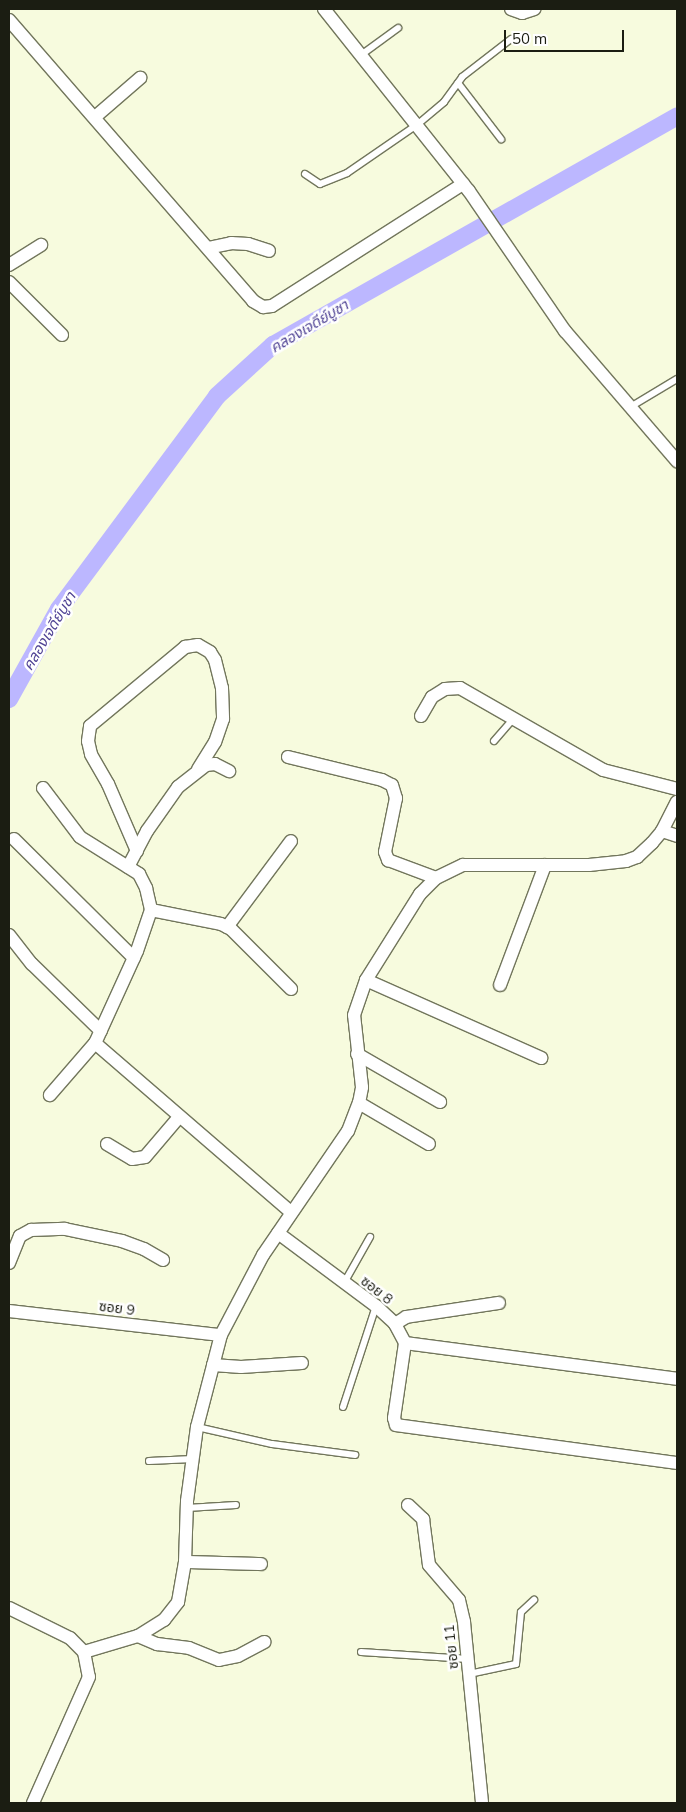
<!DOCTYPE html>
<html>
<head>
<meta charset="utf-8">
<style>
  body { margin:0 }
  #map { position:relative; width:686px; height:1812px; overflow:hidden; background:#f7fbde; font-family:Mulish,"Noto Sans Thai",sans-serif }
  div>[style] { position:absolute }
  .canal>* { height:18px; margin:-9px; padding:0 9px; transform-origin:9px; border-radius:9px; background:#bcb7ff }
  .roads { filter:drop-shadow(1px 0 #72765c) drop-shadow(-1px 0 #72765c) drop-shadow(0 1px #72765c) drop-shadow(0 -1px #72765c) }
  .service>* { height:6px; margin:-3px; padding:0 3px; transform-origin:3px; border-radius:3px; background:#fff }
  .minor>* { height:12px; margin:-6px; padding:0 6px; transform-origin:6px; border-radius:6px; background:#fff }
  span { translate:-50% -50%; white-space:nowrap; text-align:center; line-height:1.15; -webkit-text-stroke:5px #fff; paint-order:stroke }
  .street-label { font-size:14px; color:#1b1d12 }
  .water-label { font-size:15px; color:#4f4294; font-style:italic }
  .frame { position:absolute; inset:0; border:10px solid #1b1d12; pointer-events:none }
  .scale { position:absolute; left:504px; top:30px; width:120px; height:22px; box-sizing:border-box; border:2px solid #1b1d12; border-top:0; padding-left:6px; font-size:15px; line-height:18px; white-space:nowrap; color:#1b1d12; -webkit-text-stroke:4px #fff; paint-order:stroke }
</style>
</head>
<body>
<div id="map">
  <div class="canal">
    <i style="left:9px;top:699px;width:103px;rotate:-60.9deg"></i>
    <i style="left:59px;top:609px;width:265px;rotate:-53.4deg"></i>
    <i style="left:217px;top:396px;width:76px;rotate:-42.3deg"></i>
    <i style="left:273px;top:345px;width:464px;rotate:-29.5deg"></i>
  </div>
  <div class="roads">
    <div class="service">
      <i style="left:361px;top:55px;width:46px;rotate:-36.1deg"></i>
      <i style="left:458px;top:83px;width:71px;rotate:52.5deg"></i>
      <i style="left:305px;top:174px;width:18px;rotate:34deg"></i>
      <i style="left:320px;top:184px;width:29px;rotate:-22deg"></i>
      <i style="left:347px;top:173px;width:86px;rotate:-34.6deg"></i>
      <i style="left:418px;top:124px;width:34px;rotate:-40deg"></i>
      <i style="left:444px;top:102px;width:31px;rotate:-54deg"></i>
      <i style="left:462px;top:77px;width:62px;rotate:-37.8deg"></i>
      <i style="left:632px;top:406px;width:52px;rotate:-31deg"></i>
      <i style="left:494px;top:741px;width:28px;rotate:-49deg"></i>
      <i style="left:344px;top:1283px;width:53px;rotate:-60.5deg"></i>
      <i style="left:343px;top:1407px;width:106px;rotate:-71.9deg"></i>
      <i style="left:197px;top:1427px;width:77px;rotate:12.8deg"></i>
      <i style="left:272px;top:1444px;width:84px;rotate:7.5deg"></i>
      <i style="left:149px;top:1461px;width:44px;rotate:-2.6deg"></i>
      <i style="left:187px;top:1508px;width:49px;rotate:-3.5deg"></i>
      <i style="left:361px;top:1652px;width:107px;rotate:3.7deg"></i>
      <i style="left:469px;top:1674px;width:48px;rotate:-12deg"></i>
      <i style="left:516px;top:1664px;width:52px;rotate:-84.5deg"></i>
      <i style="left:521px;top:1612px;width:18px;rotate:-43deg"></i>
    </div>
    <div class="minor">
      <i style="left:324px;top:9px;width:233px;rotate:51.5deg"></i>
      <i style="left:469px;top:191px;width:170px;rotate:55.6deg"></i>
      <i style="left:565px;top:331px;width:172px;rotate:49.3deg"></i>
      <i style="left:511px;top:9px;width:12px;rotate:20deg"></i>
      <i style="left:522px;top:13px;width:13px;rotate:-18deg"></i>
      <i style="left:9px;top:20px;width:372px;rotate:49deg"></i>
      <i style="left:253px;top:301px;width:12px;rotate:31deg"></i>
      <i style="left:263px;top:307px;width:9px;rotate:-6deg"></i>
      <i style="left:272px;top:306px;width:227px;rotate:-32.6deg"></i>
      <i style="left:95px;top:117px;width:60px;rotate:-40.9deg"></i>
      <i style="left:208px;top:248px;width:24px;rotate:-12deg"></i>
      <i style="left:231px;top:243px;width:17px;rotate:3deg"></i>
      <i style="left:248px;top:244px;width:22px;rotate:18deg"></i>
      <i style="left:9px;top:265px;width:38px;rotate:-32deg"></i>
      <i style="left:9px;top:282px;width:75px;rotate:45deg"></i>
      <i style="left:421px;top:716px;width:22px;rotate:-60deg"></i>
      <i style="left:432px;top:697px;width:15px;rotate:-32deg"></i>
      <i style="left:445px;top:689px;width:15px;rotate:-4deg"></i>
      <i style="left:460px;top:688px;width:165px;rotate:29.8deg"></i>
      <i style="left:603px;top:770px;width:76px;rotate:14.4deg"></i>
      <i style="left:288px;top:757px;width:97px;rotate:13.7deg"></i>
      <i style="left:382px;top:780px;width:11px;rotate:27deg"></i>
      <i style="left:392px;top:785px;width:14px;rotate:73deg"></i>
      <i style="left:396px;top:798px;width:55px;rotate:101.5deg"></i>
      <i style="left:385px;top:852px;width:9px;rotate:69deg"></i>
      <i style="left:388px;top:860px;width:51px;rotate:20.6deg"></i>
      <i style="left:43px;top:788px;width:61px;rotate:52.9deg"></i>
      <i style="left:80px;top:837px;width:70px;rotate:32.1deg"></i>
      <i style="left:139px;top:874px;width:16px;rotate:63deg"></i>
      <i style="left:146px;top:888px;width:23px;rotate:77deg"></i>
      <i style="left:151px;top:910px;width:43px;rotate:108.9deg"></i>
      <i style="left:137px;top:951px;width:101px;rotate:114.5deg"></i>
      <i style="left:95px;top:1043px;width:69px;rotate:130.9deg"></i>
      <i style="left:662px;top:831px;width:16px;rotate:18deg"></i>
      <i style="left:14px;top:839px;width:169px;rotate:44.8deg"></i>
      <i style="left:137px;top:851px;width:73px;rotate:-113.4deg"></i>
      <i style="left:108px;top:784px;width:34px;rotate:-120deg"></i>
      <i style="left:91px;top:754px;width:13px;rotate:-103deg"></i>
      <i style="left:88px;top:741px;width:15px;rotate:-82deg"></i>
      <i style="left:90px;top:726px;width:124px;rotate:-39.7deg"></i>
      <i style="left:185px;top:647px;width:13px;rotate:-9deg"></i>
      <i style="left:198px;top:645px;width:14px;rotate:30deg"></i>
      <i style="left:210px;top:652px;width:9px;rotate:58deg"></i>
      <i style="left:215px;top:660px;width:29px;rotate:76deg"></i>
      <i style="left:222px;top:688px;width:31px;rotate:88deg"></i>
      <i style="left:223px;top:719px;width:24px;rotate:109deg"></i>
      <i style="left:215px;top:742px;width:32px;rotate:122deg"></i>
      <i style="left:128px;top:867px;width:41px;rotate:-62.2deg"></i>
      <i style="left:147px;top:831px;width:54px;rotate:-54.8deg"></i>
      <i style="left:178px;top:787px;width:36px;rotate:-38deg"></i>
      <i style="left:206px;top:765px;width:9px;rotate:-6deg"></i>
      <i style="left:215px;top:764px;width:16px;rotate:27deg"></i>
      <i style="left:151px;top:910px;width:71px;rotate:11.3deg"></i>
      <i style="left:221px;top:924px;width:11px;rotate:27deg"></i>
      <i style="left:231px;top:929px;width:85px;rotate:45deg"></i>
      <i style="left:227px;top:927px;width:107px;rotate:-53.3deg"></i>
      <i style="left:9px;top:935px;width:37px;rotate:52deg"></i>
      <i style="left:32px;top:964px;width:96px;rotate:44.2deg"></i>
      <i style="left:366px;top:980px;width:192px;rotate:24deg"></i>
      <i style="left:500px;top:985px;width:128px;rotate:-69.4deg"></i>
      <i style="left:95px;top:1043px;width:259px;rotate:40.8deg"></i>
      <i style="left:357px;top:1054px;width:96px;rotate:30deg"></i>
      <i style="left:359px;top:1103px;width:81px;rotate:30.4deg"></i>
      <i style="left:107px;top:1144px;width:29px;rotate:31deg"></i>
      <i style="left:132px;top:1159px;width:13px;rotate:-9deg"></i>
      <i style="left:145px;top:1157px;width:52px;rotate:-49.6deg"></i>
      <i style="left:278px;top:1233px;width:122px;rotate:36.7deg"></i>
      <i style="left:376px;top:1306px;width:26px;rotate:43deg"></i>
      <i style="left:395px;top:1324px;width:13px;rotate:-32deg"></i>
      <i style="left:406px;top:1317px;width:94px;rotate:-8.6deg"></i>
      <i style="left:9px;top:1263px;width:29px;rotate:-68deg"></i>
      <i style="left:20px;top:1236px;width:13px;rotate:-29deg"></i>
      <i style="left:31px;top:1230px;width:34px;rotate:-2deg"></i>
      <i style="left:65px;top:1229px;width:58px;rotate:11.9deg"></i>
      <i style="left:122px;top:1241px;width:23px;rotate:20deg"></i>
      <i style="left:144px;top:1249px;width:22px;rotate:30deg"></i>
      <i style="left:9px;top:1311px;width:213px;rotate:6.5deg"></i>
      <i style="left:395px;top:1324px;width:21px;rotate:62deg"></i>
      <i style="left:405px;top:1343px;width:76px;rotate:98.3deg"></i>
      <i style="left:394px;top:1418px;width:7px;rotate:74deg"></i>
      <i style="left:396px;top:1425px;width:284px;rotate:7.7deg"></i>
      <i style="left:405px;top:1343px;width:274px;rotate:7.5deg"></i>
      <i style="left:213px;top:1365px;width:28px;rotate:4deg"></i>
      <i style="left:241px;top:1367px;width:61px;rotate:-3.8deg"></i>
      <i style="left:408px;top:1505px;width:21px;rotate:43deg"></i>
      <i style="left:423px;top:1519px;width:46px;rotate:82.6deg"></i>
      <i style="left:429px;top:1565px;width:46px;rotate:49.4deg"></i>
      <i style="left:459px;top:1600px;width:23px;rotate:77deg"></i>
      <i style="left:464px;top:1622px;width:182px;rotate:84.3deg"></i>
      <i style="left:185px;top:1562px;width:76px;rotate:1.5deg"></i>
      <i style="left:9px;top:1608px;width:68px;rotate:26.2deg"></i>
      <i style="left:70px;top:1638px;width:20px;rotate:45deg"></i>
      <i style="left:84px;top:1652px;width:25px;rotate:79deg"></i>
      <i style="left:89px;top:1677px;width:138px;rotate:114deg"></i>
      <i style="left:138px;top:1636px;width:21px;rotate:23deg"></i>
      <i style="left:157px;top:1644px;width:32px;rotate:7deg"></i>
      <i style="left:189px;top:1648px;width:32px;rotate:22deg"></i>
      <i style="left:219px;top:1660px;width:19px;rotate:-12deg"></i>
      <i style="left:238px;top:1656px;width:30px;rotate:-28deg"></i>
      <i style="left:84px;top:1652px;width:56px;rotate:-16.5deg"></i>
      <i style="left:138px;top:1636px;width:31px;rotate:-32deg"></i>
      <i style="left:164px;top:1620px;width:23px;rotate:-52deg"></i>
      <i style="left:178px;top:1602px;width:41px;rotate:-80.1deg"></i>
      <i style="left:185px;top:1562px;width:61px;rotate:-88.1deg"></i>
      <i style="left:187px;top:1501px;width:75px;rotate:-82.3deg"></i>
      <i style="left:197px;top:1427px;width:95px;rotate:-75.4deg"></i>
      <i style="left:221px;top:1335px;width:90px;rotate:-62.3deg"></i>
      <i style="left:263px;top:1255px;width:150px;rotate:-55.6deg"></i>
      <i style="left:348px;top:1131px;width:30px;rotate:-69deg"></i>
      <i style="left:359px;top:1103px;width:16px;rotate:-79deg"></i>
      <i style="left:362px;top:1087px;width:72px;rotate:-96.3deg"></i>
      <i style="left:354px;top:1015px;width:37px;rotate:-71deg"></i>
      <i style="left:366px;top:980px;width:102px;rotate:-57.9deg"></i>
      <i style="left:420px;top:894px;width:23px;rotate:-45deg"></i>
      <i style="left:436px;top:878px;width:30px;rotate:-26deg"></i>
      <i style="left:463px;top:865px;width:126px"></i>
      <i style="left:589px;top:865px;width:37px;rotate:-6deg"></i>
      <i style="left:626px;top:861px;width:12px;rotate:-20deg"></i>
      <i style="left:637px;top:857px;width:21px;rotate:-43deg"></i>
      <i style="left:652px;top:843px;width:16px;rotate:-50deg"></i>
      <i style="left:662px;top:831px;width:33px;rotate:-63deg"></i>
    </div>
  </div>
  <div class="street-label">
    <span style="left:377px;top:1290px;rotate:38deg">ซอย 8</span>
    <span style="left:117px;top:1308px;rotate:7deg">ซอย 9</span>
    <span style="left:451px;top:1647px;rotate:-96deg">ซอย 11</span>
  </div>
  <div class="water-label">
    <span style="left:309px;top:326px;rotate:-31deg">คลองเจดีย์บูชา</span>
    <span style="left:49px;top:631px;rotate:-59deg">คลองเจดีย์บูชา</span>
  </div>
  <div class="frame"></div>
  <div class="scale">50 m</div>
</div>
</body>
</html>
